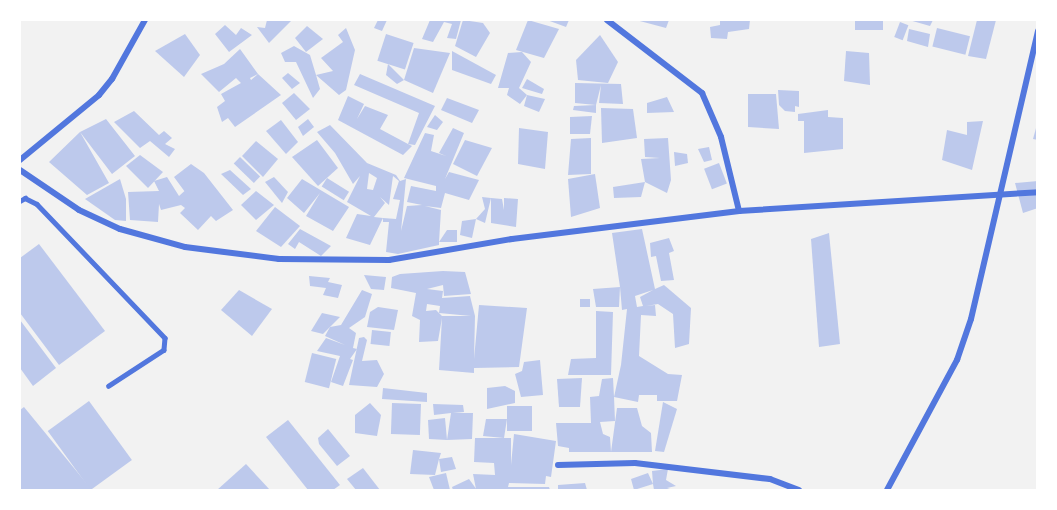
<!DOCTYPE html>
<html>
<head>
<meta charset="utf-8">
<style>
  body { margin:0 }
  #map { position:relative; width:1057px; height:510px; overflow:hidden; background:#f2f2f2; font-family:"Work Sans",sans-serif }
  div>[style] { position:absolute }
  .building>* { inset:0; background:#bdc9ec; transform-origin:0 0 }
  .service>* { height:4.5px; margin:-2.25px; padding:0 2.25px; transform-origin:2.25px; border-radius:2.25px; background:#5277de }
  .minor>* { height:6px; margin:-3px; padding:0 3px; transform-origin:3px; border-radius:3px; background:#5277de }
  span { translate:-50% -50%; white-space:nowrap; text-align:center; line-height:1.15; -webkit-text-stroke:4.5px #fff; paint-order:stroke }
  .frame { position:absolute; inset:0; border:21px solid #fff; pointer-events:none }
</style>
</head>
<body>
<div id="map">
  <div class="building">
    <i style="clip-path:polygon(267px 20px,292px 20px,269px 43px,257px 27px,265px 28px)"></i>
    <i style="clip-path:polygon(378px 20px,387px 20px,382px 31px,374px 28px)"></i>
    <i style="clip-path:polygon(430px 20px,461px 20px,456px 39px,447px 38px,452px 24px,444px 22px,433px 42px,422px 39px)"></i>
    <i style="clip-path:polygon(463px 20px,483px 23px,490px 33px,476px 57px,455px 46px)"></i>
    <i style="clip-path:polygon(528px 20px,559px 29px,544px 58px,516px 50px)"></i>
    <i style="clip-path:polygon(547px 20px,569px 20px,566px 27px)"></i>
    <i style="clip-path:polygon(636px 20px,669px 20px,666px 28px)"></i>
    <i style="clip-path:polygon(720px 20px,750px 20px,749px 29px,728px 32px,727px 39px,711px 38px,710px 27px,720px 25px)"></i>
    <i style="left:855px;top:20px;width:28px;height:10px"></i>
    <i style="clip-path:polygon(909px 20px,933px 20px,930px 26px)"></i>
    <i style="clip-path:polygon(977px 20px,996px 20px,986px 59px,968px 56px)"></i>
    <i style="left:900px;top:22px;width:9px;height:16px;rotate:21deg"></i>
    <i style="clip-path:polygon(225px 25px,236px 35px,241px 28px,252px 35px,229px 52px,215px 34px)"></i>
    <i style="clip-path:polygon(307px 26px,323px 39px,306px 52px,295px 38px)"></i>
    <i style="clip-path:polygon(346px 28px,355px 50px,346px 90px,339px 95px,316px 75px,320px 89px,313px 98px,296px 62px,285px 62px,281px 53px,294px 46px,310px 55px,316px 75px,333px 71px,321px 58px,343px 42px,338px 35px)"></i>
    <i style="left:937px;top:28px;width:34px;height:19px;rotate:14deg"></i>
    <i style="clip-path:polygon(909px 29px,930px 34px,928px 47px,907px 41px)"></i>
    <i style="clip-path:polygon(185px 34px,200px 55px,184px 77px,155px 51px)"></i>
    <i style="left:386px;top:34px;width:29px;height:28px;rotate:18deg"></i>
    <i style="clip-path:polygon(600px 35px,618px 62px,608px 83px,578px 80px,576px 60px)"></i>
    <i style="clip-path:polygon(414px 48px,450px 53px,433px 93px,404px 80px)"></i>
    <i style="clip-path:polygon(240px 49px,258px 74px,250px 78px,251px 80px,258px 74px,281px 95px,235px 127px,228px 118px,222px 122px,217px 107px,225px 101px,221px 94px,241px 83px,236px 78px,219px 92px,201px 74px,224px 64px)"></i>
    <i style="clip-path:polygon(452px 51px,496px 75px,491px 84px,452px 70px)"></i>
    <i style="clip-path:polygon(846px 51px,869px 53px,870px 85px,844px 81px)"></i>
    <i style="clip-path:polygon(522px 52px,531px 62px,519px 88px,527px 95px,520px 104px,507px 95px,509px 88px,498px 88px,508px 53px)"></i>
    <i style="clip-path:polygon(388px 64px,404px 80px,397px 84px,386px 75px)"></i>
    <i style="clip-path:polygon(288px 73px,300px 83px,292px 89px,282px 78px)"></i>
    <i style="clip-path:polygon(360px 74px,435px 106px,415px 145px,408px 144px,412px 146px,403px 155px,338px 120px,348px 96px,364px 104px,357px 119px,365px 106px,388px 115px,380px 129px,408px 144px,419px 113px,354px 85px)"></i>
    <i style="clip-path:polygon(527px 79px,544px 89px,542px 94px,522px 88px)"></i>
    <i style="clip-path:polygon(575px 83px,621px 84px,623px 104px,599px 103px,601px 85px,596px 105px,575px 103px)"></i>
    <i style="clip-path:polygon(778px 90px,799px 91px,799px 107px,795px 106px,795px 112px,785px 111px,779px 105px)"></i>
    <i style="clip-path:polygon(294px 93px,310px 109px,296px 120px,282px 103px)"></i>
    <i style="clip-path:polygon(748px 94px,776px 94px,779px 129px,748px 127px)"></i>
    <i style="clip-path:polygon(527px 95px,545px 99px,539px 112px,524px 106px)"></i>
    <i style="clip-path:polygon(667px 97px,674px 112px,647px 113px,647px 103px)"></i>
    <i style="clip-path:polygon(447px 98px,479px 110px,472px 123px,441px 110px)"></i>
    <i style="clip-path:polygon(596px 105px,596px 113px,573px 110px,574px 106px)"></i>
    <i style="clip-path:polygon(601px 108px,633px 109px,637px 138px,602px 143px)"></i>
    <i style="clip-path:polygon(828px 110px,828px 117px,843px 118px,843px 149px,804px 153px,804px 121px,798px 121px,798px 114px)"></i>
    <i style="clip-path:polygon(134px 111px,159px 135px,164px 131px,172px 138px,165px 144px,175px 149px,169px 157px,150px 141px,140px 148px,114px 122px)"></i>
    <i style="clip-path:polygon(435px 115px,443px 122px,437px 130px,427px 127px)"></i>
    <i style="clip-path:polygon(592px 116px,590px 134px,570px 134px,570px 117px)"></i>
    <i style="clip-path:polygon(106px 119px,135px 156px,112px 174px,80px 132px,109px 183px,87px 195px,49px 162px,80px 132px)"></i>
    <i style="clip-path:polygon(308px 119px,314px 127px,303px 136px,298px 127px)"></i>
    <i style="clip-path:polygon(281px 120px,298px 142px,286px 154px,266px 131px)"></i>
    <i style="clip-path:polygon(983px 121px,972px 170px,942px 160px,947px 130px,967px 135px,967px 122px)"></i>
    <i style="clip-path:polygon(1038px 121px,1038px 140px,1033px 139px)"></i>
    <i style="clip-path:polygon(evenodd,330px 125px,367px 163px,396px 175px,400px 181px,406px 179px,401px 231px,407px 206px,422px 205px,407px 202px,411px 186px,436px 191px,436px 186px,404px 178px,425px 133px,434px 135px,431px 151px,446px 156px,439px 153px,453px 128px,464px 133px,445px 179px,449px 172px,479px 180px,469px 200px,445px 193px,441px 208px,425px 206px,441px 210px,439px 242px,447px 230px,457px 230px,457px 242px,439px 242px,439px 245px,398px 254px,386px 252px,389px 222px,383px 222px,383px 218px,396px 219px,400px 200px,393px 199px,399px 181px,393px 176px,389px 205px,380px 197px,385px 203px,374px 217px,383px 218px,370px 245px,346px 238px,357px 214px,371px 216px,347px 202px,360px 176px,353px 184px,335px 153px,317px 132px,330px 125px,369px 173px,377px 178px,373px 190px,367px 189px,369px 173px)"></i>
    <i style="clip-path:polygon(519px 128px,548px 132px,545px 169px,518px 164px)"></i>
    <i style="clip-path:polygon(591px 138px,591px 174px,568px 175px,571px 139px)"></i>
    <i style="clip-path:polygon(668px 138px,671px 180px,667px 193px,645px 182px,641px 197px,614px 198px,613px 187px,645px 182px,641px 159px,660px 158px,645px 157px,644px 139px)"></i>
    <i style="clip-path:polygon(317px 140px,338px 168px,318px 186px,292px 157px)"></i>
    <i style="clip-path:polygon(465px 140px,492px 148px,477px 176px,453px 164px)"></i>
    <i style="clip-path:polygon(256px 141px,278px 159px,263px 177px,242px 156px)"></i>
    <i style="clip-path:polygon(709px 147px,712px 160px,704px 162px,698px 149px)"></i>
    <i style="clip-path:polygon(674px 152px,687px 154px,688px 163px,675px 166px)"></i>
    <i style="clip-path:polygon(140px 155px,163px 172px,148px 188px,126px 166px)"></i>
    <i style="left:240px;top:157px;width:28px;height:9px;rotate:44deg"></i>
    <i style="left:719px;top:163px;width:22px;height:16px;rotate:69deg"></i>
    <i style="clip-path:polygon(191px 164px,204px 173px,233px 210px,216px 221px,211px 216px,198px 230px,180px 213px,185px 208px,181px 205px,161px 210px,159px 204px,158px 222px,130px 220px,128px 192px,159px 191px,154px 181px,167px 177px,179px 196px,201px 176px,185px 192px,174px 177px)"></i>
    <i style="clip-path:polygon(230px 170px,251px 189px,243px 195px,221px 174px)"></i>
    <i style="clip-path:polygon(595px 174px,600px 208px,571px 217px,568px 179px)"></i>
    <i style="clip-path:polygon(274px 177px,288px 192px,282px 203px,265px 182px)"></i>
    <i style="left:327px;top:178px;width:26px;height:10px;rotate:32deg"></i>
    <i style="clip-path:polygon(120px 179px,126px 199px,126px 221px,115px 220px,85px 199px)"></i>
    <i style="clip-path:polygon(302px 179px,349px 207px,333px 231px,306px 216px,320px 193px,304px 213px,287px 198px)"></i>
    <i style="clip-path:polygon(1038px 181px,1038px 208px,1023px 213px,1015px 183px)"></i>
    <i style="clip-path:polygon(256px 191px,274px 205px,256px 220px,241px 205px)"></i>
    <i style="clip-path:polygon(482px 197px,491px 198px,485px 223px,476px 219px,472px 238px,460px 235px,462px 221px,476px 219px,485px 209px)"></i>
    <i style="clip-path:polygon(491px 198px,502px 199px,504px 210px,504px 198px,518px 199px,516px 227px,491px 223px)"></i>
    <i style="clip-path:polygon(275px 207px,300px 226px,281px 247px,256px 231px)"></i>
    <i style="clip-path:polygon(300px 229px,331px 246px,321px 256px,299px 242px,295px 249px,288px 244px)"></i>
    <i style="clip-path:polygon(evenodd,642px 229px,655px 289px,664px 285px,691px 308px,689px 344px,675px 348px,673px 314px,658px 304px,646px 306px,655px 305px,656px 316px,641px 315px,639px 356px,668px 374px,682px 375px,677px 401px,657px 401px,657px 395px,639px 395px,638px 402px,614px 397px,615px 421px,600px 422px,603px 434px,610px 437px,611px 452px,569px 452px,569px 448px,558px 446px,556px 423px,591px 423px,590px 397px,599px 396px,602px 379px,613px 378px,614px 397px,621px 365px,627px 309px,622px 310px,620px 287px,619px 307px,596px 307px,593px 289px,620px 287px,612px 233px,642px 229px,653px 290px,640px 297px,643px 306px,637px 307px,635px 296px,653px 290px)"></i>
    <i style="clip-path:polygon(829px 233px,840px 344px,819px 347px,811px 239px)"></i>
    <i style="clip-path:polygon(669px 238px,674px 251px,669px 253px,674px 280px,661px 281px,656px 256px,651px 257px,650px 243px)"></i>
    <i style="clip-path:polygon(39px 244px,105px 331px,59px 365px,20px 313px,20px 258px)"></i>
    <i style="clip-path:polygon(evenodd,443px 271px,465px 272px,471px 294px,444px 296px,443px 285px,427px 289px,443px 291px,442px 298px,470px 296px,475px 316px,474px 359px,479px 305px,527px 308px,519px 367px,474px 368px,474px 373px,439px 370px,442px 318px,438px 341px,419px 342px,420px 320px,412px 316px,416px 293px,391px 288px,392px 277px,400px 274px,443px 271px,427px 304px,440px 306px,439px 313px,471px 316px,442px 316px,436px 310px,426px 311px,427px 304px)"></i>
    <i style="clip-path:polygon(364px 275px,386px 277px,384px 290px,371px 289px)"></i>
    <i style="clip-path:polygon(309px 276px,330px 278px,328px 282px,342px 285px,338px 298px,323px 295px,326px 288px,310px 286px)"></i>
    <i style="clip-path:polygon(239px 290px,272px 309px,252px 336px,221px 310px)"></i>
    <i style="clip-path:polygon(362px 290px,372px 294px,365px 317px,349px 328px,356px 333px,353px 348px,357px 349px,350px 359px,353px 360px,343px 386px,331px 382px,340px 356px,317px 351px,326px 338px,345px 345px,325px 336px,330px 327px,341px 325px)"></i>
    <i style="left:580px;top:299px;width:10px;height:8px"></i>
    <i style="clip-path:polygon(378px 307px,398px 310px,394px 330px,367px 327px,370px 312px)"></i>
    <i style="clip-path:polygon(596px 311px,613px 312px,611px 375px,568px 375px,571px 359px,596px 358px)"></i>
    <i style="clip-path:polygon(322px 313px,340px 317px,323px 334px,311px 331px)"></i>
    <i style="clip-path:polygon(20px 320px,56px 368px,33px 386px,20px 368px)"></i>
    <i style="left:372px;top:330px;width:19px;height:14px;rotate:6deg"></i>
    <i style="clip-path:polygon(364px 337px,367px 340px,362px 361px,377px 360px,384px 374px,377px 387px,349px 385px,359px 338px)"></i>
    <i style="left:312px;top:353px;width:25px;height:30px;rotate:14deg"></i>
    <i style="clip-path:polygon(540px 360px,543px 395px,521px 397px,515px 374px,522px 371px,524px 362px)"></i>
    <i style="clip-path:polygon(582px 378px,580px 407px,559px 407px,557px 379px)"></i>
    <i style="clip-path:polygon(505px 386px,515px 391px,515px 403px,487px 409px,487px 388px)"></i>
    <i style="clip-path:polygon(383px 388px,427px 393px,427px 402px,382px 399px)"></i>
    <i style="left:89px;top:401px;width:73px;height:51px;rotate:54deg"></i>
    <i style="clip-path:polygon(663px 402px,677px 409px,664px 452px,655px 451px)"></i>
    <i style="clip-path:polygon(370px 403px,381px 415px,377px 436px,355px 433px,355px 415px)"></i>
    <i style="left:392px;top:403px;width:29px;height:31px;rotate:2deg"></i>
    <i style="clip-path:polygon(433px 404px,463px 405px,464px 412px,453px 413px,473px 413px,472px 439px,447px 440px,451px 413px,434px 415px)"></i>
    <i style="left:507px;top:406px;width:25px;height:25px"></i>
    <i style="clip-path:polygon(24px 407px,92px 490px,20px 490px,20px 410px)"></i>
    <i style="clip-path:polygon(617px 408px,637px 408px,642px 426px,651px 433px,652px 452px,611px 452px)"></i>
    <i style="clip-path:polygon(445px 418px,447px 440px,429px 439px,428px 420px)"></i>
    <i style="clip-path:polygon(486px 419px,507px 419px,504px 438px,483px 436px)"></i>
    <i style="clip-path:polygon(288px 420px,340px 485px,333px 490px,308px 490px,266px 437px)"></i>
    <i style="clip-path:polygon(328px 429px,350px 456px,337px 466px,319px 444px,318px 438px)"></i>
    <i style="clip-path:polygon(514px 434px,556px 441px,551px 477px,546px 476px,545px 484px,509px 483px,508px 487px,549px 487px,550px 490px,476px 489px,473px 474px,495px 475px,494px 463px,474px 462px,475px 438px,511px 438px,511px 465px)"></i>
    <i style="clip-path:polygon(413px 450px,441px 453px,439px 459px,452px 457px,456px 469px,441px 472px,439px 459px,435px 475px,410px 474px)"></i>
    <i style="clip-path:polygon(246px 464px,270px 490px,217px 490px)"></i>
    <i style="clip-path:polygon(363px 468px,380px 490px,356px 490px,347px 479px)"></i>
    <i style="clip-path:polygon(668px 469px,666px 480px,676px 486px,667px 488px,673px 490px,654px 490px,653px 484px,634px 490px,631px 479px,648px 473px,653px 484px,652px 471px)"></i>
    <i style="clip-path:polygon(446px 473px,450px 490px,434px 490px,429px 477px)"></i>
    <i style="clip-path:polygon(469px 479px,477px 490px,453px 490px,452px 487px)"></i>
    <i style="clip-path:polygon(585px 483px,587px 490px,558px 490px,558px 485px)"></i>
  </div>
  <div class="service">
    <i style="left:20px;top:201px;width:6px;rotate:-31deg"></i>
    <i style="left:25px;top:198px;width:13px;rotate:27deg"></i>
    <i style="left:37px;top:204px;width:185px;rotate:46.3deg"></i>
    <i style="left:165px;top:338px;width:12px;rotate:95deg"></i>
    <i style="left:164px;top:350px;width:66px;rotate:146.8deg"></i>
  </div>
  <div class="minor">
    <i style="left:607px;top:20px;width:120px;rotate:37.5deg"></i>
    <i style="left:702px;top:93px;width:48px;rotate:66.6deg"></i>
    <i style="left:721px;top:137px;width:76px;rotate:76.3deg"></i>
    <i style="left:20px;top:160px;width:102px;rotate:-39.4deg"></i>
    <i style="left:99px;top:95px;width:21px;rotate:-51deg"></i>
    <i style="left:112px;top:79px;width:68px;rotate:-60.8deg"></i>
    <i style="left:20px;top:170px;width:71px;rotate:34.1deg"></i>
    <i style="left:79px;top:210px;width:45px;rotate:24.9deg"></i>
    <i style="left:120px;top:229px;width:67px;rotate:15.5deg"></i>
    <i style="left:185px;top:247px;width:95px;rotate:7.3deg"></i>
    <i style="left:279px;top:259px;width:110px;rotate:0.5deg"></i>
    <i style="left:389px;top:260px;width:125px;rotate:-9.7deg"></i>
    <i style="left:512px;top:239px;width:229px;rotate:-7deg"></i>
    <i style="left:739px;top:211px;width:300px;rotate:-3.6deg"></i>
    <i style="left:558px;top:465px;width:77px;rotate:-1.5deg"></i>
    <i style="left:635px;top:463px;width:136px;rotate:6.8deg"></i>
    <i style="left:770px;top:479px;width:31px;rotate:21deg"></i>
    <i style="left:887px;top:490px;width:148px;rotate:-61.7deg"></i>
    <i style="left:957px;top:360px;width:43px;rotate:-71.1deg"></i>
    <i style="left:971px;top:319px;width:296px;rotate:-76.9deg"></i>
  </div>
  <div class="frame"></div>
</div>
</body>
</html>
